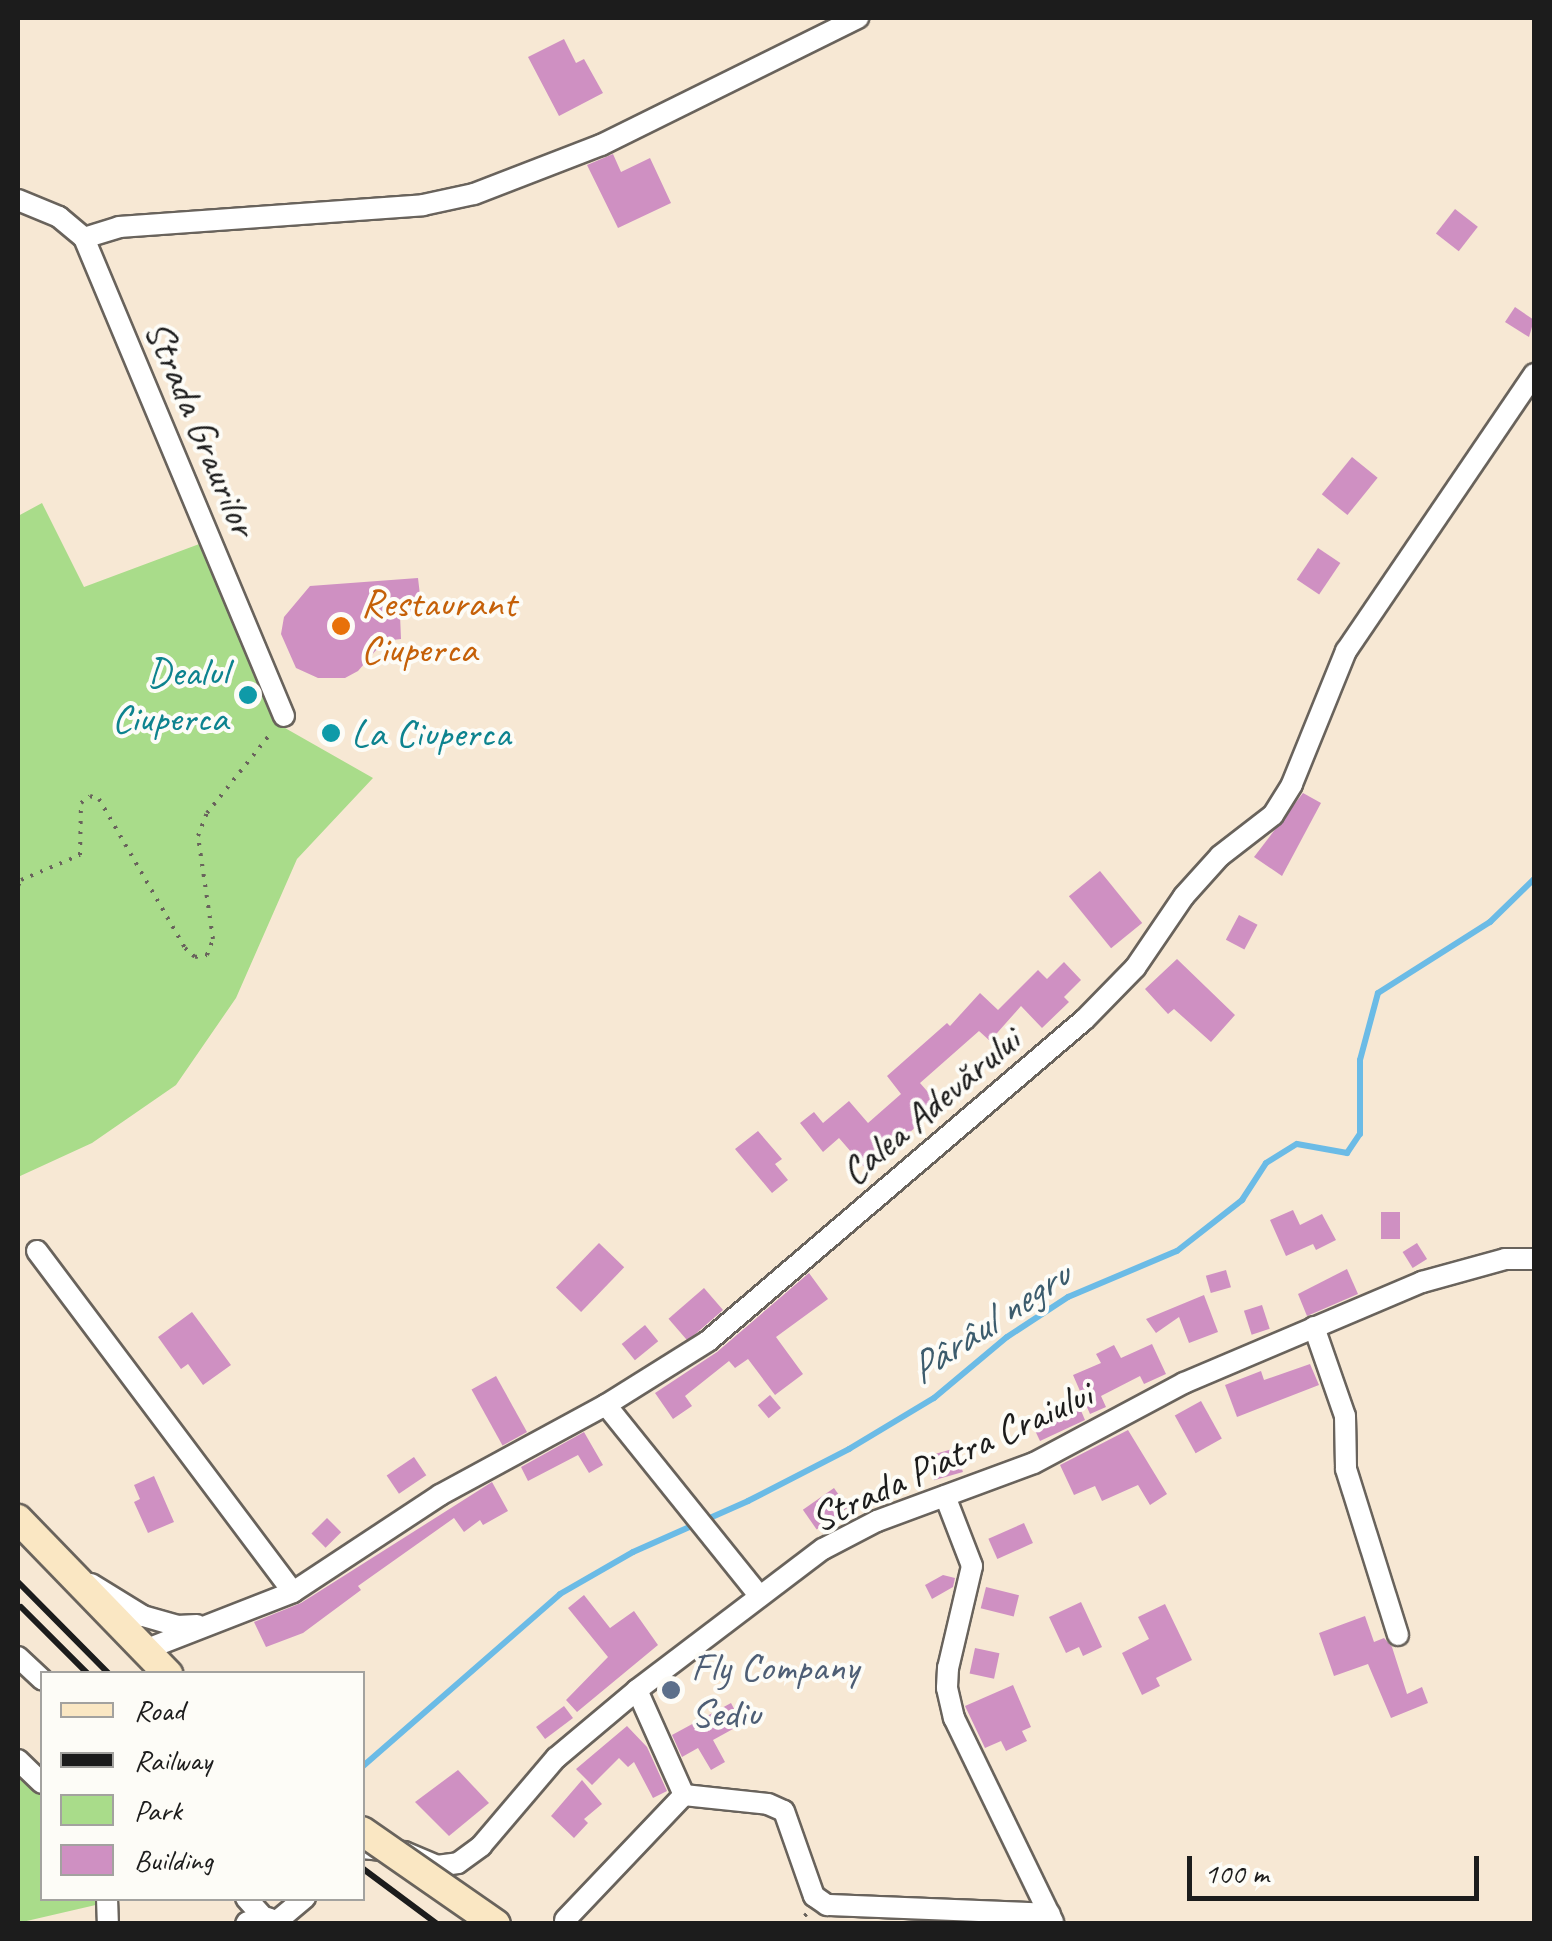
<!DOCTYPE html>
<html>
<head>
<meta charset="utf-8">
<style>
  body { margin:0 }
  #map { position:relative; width:1552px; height:1941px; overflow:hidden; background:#f7e8d4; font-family:Caveat,sans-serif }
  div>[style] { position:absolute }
  .green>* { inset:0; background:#a9dc8a }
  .stream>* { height:6px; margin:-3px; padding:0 3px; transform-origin:3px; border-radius:3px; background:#6bbbe6 }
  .building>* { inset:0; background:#cf90c2; transform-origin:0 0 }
  .path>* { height:4px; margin-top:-2px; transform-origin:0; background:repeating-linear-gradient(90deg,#69635c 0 2.5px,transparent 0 10.5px) }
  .roads { filter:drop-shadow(2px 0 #69635c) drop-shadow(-2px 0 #69635c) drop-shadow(0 2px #69635c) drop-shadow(0 -2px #69635c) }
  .minor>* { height:20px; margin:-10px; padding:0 10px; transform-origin:10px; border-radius:10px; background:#fff }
  .tertiary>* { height:25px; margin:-12.5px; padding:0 12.5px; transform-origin:12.5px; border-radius:12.5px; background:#fff }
  .secondary>* { height:28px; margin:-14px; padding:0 14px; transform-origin:14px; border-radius:14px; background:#fae7c3 }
  .rail>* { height:6px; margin:-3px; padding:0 3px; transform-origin:3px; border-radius:3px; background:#1c1c1c }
  .bridges { filter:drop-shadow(2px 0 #69635c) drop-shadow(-2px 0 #69635c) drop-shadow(0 2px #69635c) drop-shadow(0 -2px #69635c) }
  .secondary-bridge>* { height:28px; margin:-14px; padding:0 14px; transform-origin:14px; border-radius:14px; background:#fae7c3 }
  .dots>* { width:28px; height:28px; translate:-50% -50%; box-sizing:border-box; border:5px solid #fdfcf7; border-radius:50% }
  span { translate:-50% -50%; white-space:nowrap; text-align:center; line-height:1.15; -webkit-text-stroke:8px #fdfcf7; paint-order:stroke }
  .street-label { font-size:40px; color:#1c1c1c }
  .food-label { font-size:40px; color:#c56008 }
  .left { translate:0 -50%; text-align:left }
  .culture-label { font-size:40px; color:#0d838f }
  .right { translate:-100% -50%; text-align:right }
  .service-label { font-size:40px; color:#4e5e75 }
  .water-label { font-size:42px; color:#3c5c6d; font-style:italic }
  .frame { position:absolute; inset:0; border:20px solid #1c1c1c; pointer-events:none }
  .legend { position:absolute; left:40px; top:1671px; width:325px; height:230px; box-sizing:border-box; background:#fdfcf7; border:2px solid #a3a29f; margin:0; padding:12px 18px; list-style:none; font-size:30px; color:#1c1c1c }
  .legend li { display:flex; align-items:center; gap:20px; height:50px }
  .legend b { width:50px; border:2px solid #a3a29f }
  .scale { position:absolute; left:1187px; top:1856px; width:292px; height:45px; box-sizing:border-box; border:5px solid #1c1c1c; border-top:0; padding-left:12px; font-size:30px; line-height:35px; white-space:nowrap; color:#1c1c1c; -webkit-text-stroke:8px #fdfcf7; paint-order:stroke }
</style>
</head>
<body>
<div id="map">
  <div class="green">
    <i style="clip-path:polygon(42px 503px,84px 587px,210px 540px,278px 724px,373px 778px,297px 859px,236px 998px,176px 1085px,92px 1143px,18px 1177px,18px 516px)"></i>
    <i style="clip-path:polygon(18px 1774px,42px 1796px,42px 1898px,100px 1899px,100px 1904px,18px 1923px)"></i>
  </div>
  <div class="stream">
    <i style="left:362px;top:1767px;width:263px;rotate:-41.1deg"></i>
    <i style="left:560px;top:1594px;width:84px;rotate:-29.9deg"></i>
    <i style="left:633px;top:1552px;width:126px;rotate:-23.9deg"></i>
    <i style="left:748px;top:1501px;width:114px;rotate:-27.2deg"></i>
    <i style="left:849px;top:1449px;width:99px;rotate:-31deg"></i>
    <i style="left:934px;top:1398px;width:95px;rotate:-39.9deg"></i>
    <i style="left:1007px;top:1337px;width:73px;rotate:-33.3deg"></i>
    <i style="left:1068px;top:1297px;width:118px;rotate:-22.9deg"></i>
    <i style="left:1177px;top:1251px;width:83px;rotate:-38.1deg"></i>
    <i style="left:1242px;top:1200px;width:44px;rotate:-57deg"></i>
    <i style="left:1266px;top:1163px;width:36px;rotate:-32deg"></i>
    <i style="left:1297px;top:1144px;width:51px;rotate:10.2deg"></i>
    <i style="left:1347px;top:1153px;width:23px;rotate:-56deg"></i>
    <i style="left:1360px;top:1134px;width:74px;rotate:-90deg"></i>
    <i style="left:1360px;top:1060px;width:69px;rotate:-75deg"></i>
    <i style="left:1378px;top:993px;width:133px;rotate:-32.4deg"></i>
    <i style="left:1490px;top:922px;width:62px;rotate:-44.3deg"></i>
  </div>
  <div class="building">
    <i style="clip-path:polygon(564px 39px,576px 63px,584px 59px,603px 93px,559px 116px,528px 57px)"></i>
    <i style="clip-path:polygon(613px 154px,621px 172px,650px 158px,671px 203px,618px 228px,587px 165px)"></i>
    <i style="left:1455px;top:209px;width:29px;height:31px;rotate:38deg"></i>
    <i style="clip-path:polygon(1515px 307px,1534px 320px,1529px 337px,1505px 322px)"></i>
    <i style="left:1352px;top:457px;width:33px;height:48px;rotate:39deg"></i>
    <i style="left:1318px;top:548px;width:27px;height:38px;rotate:34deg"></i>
    <i style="clip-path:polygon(418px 578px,422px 612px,400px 615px,401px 639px,384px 641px,358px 671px,345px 678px,318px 678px,296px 668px,281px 634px,284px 617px,310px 586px)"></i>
    <i style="clip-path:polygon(1303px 793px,1321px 803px,1282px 876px,1254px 857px)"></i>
    <i style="left:1100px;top:871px;width:67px;height:40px;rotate:51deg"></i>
    <i style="left:1239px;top:915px;width:21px;height:28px;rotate:28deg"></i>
    <i style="clip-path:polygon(1177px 959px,1235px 1015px,1211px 1042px,1174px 1009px,1168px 1014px,1145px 989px)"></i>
    <i style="clip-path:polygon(1064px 962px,1081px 980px,1064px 997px,1069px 1002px,1042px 1028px,1021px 1006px,990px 1041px,979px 1031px,920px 1083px,941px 1107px,865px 1168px,839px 1138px,823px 1152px,800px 1123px,814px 1112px,823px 1123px,849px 1101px,868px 1123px,901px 1094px,887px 1076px,947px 1023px,950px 1026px,980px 993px,998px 1010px,1038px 970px,1047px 979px)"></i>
    <i style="clip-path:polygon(758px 1131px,782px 1159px,775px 1164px,788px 1180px,772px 1193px,735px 1149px)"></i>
    <i style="clip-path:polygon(1293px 1210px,1300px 1225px,1322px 1214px,1336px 1240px,1316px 1250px,1313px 1244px,1286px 1256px,1270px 1220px)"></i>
    <i style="left:1381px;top:1212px;width:19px;height:27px"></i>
    <i style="left:599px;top:1243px;width:35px;height:62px;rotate:44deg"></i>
    <i style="left:1417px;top:1243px;width:19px;height:17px;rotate:58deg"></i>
    <i style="clip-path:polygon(1347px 1269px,1358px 1294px,1307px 1316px,1298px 1294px)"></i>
    <i style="left:1226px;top:1270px;width:18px;height:21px;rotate:74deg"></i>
    <i style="clip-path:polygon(809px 1273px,828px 1299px,776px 1337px,803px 1374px,775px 1395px,748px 1359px,735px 1368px,729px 1361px,685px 1396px,692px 1406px,673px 1419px,655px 1393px,717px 1352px)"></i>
    <i style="left:704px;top:1288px;width:29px;height:47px;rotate:49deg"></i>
    <i style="clip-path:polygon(1204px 1295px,1218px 1332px,1189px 1343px,1179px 1317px,1156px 1333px,1146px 1319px)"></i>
    <i style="left:1262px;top:1305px;width:25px;height:19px;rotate:72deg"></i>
    <i style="clip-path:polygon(192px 1312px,231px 1365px,203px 1385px,188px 1364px,181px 1369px,158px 1337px)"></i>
    <i style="left:645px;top:1325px;width:21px;height:30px;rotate:51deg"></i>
    <i style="clip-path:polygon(1152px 1344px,1166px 1374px,1144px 1384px,1140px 1376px,1101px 1396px,1106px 1407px,1090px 1414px,1073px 1375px,1101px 1363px,1096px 1354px,1114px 1345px,1121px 1358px)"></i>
    <i style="clip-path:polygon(1310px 1364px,1319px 1385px,1237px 1417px,1225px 1385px,1261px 1371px,1264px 1380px)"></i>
    <i style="left:496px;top:1376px;width:64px;height:28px;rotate:61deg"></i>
    <i style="left:770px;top:1395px;width:17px;height:16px;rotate:50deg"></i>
    <i style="left:1201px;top:1401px;width:43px;height:30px;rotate:61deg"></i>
    <i style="clip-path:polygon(1079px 1406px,1085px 1420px,1040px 1441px,1032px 1424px)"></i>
    <i style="clip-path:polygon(1128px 1430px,1167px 1494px,1150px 1505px,1138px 1485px,1102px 1501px,1095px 1486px,1074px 1495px,1060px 1465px)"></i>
    <i style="clip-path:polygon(584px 1432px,603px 1465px,589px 1473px,578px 1455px,528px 1481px,521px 1467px)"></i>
    <i style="left:956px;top:1448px;width:25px;height:30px;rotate:74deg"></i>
    <i style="left:414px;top:1457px;width:22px;height:33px;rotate:56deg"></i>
    <i style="clip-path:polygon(154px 1476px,174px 1522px,148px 1533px,134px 1502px,140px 1499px,134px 1485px)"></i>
    <i style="clip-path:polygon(492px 1482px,508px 1511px,483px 1525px,480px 1520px,464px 1532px,454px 1518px,358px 1586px,361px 1590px,303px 1633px,266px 1647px,254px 1622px,301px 1603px)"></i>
    <i style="left:834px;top:1488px;width:24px;height:38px;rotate:55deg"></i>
    <i style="left:327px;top:1518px;width:20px;height:22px;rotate:45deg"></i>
    <i style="left:1024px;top:1523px;width:22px;height:39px;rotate:66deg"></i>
    <i style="clip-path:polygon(943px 1575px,955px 1578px,953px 1587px,932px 1599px,925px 1585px)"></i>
    <i style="left:986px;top:1587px;width:34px;height:22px;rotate:14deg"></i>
    <i style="clip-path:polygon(584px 1595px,610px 1628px,634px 1611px,658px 1645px,577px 1712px,566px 1700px,608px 1657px,568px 1608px)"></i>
    <i style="clip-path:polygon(1081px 1602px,1102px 1647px,1083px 1656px,1079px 1647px,1066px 1653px,1049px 1617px)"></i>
    <i style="clip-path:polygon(1165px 1604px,1192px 1660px,1156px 1678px,1160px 1686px,1142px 1695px,1122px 1653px,1149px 1639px,1138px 1617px)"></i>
    <i style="clip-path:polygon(1365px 1616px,1374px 1642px,1384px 1638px,1392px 1647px,1407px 1694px,1422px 1687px,1428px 1703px,1391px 1718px,1368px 1664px,1334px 1676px,1319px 1633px)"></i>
    <i style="left:975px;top:1648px;width:25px;height:26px;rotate:12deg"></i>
    <i style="clip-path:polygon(1013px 1685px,1031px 1727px,1022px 1731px,1027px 1741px,1006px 1751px,1001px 1741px,985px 1748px,965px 1706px)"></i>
    <i style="clip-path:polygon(731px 1703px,742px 1724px,713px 1740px,725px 1762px,711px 1770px,698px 1748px,682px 1757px,672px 1735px)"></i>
    <i style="left:564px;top:1706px;width:15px;height:35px;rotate:53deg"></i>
    <i style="clip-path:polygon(627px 1726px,647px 1747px,667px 1791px,653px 1798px,634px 1762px,628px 1767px,619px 1758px,592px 1785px,576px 1769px)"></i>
    <i style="clip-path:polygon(458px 1770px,489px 1803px,449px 1836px,415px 1802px)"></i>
    <i style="clip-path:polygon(582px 1780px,602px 1804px,584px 1819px,588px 1823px,574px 1838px,551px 1816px)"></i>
  </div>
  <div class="path">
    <i style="left:18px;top:886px;width:7px;rotate:-63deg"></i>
    <i style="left:21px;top:880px;width:64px;rotate:-23deg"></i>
    <i style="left:80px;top:855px;width:52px;rotate:-88.9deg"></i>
    <i style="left:81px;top:803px;width:11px;rotate:-38deg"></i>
    <i style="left:90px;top:796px;width:9px;rotate:18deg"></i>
    <i style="left:99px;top:799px;width:172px;rotate:60deg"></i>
    <i style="left:185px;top:948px;width:13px;rotate:42deg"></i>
    <i style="left:195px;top:957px;width:12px;rotate:-9deg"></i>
    <i style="left:207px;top:955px;width:17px;rotate:-69deg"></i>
    <i style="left:213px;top:939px;width:104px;rotate:-98.3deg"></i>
    <i style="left:198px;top:836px;width:25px;rotate:-69deg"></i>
    <i style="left:207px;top:813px;width:104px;rotate:-51.3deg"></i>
    <i style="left:798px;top:1924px;width:16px;rotate:-50deg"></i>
  </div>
  <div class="roads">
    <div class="minor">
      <i style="left:18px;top:200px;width:44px;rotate:22.5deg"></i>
      <i style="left:59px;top:217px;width:33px;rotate:40deg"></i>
      <i style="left:84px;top:238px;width:518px;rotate:67.3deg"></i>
      <i style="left:84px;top:238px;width:37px;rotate:-17deg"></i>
      <i style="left:119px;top:227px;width:305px;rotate:-4.1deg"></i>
      <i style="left:423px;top:205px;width:52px;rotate:-12.2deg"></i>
      <i style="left:474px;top:194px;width:136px;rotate:-21.1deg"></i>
      <i style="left:601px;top:145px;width:287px;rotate:-26.3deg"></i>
      <i style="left:37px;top:1251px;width:426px;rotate:53.1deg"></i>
      <i style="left:1314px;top:1327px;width:94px;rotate:70.8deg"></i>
      <i style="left:1345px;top:1416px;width:53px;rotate:88.9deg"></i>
      <i style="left:1346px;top:1469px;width:174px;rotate:72.6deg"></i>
      <i style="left:606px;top:1405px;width:244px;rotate:51.2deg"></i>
      <i style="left:945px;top:1496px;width:75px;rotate:68.9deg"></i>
      <i style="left:972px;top:1566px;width:105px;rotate:103.2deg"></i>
      <i style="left:948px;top:1668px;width:20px;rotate:93deg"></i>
      <i style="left:947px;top:1688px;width:31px;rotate:77deg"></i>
      <i style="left:954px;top:1718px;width:227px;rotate:64.1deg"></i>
      <i style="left:91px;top:1584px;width:61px;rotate:31.6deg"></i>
      <i style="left:143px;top:1616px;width:35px;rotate:16deg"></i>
      <i style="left:177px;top:1626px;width:20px;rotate:-3deg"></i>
      <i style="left:142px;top:1651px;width:162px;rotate:-21.3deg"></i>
      <i style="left:293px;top:1592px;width:176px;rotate:-33.4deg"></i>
      <i style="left:440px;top:1495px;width:189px;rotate:-28.5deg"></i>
      <i style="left:606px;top:1405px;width:120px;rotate:-32.1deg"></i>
      <i style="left:708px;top:1341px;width:494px;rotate:-40.5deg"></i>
      <i style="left:1084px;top:1020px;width:73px;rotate:-45.6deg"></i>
      <i style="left:1135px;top:968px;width:87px;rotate:-55.8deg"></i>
      <i style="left:1184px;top:896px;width:54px;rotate:-48deg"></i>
      <i style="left:1220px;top:856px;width:67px;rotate:-37.7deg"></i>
      <i style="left:1273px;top:815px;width:36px;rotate:-58deg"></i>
      <i style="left:1292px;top:784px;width:144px;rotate:-67.9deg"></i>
      <i style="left:1346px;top:651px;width:335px;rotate:-55.8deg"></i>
      <i style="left:18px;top:1657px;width:33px;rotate:43deg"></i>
      <i style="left:637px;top:1690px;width:115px;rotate:65.9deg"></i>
      <i style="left:684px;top:1795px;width:84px;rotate:6.1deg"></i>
      <i style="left:768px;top:1804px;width:17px;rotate:24deg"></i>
      <i style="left:784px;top:1811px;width:90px;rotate:70.6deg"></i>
      <i style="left:814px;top:1896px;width:16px;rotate:35deg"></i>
      <i style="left:827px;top:1905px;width:223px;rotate:2.3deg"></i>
      <i style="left:18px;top:1760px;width:33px;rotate:44deg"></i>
      <i style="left:362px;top:1848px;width:42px;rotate:5.4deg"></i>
      <i style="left:404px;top:1852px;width:36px;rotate:23deg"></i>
      <i style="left:437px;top:1866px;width:21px;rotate:-8deg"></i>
      <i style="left:458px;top:1863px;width:29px;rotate:-36deg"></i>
      <i style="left:481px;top:1846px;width:116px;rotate:-49.6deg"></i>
      <i style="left:556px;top:1758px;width:106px;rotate:-40deg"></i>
      <i style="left:637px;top:1690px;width:233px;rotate:-37.2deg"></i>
      <i style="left:823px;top:1549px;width:61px;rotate:-27.4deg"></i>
      <i style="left:877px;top:1521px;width:167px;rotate:-20.3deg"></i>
      <i style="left:1034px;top:1463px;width:170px;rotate:-28.1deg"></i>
      <i style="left:1184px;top:1383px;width:259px;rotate:-23deg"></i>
      <i style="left:1422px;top:1282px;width:86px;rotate:-15.5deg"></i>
      <i style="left:1505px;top:1259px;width:29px"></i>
      <i style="left:107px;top:1898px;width:26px;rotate:88deg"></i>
      <i style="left:246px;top:1898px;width:30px;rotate:48deg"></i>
      <i style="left:565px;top:1920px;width:173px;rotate:-46.4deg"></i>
      <i style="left:276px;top:1922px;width:38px;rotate:-40deg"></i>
    </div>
    <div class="tertiary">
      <i style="left:248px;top:1924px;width:18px;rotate:-13deg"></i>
      <i style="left:266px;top:1920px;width:13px;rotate:18deg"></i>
    </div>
    <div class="secondary">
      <i style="left:18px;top:1519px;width:216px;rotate:45.9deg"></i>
    </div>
  </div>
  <div class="rail">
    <i style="left:18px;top:1582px;width:129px;rotate:45.3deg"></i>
    <i style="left:21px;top:1607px;width:95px;rotate:45deg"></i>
    <i style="left:362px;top:1868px;width:94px;rotate:36.7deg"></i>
  </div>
  <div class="bridges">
    <div class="secondary-bridge">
      <i style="left:362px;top:1831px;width:163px;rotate:34.8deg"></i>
    </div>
  </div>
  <div class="dots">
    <i style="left:341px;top:626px;background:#e8710a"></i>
    <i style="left:248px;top:695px;background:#0f9aa8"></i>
    <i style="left:331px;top:733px;background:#0f9aa8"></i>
    <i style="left:671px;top:1690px;background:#5c6f8a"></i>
  </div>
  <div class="street-label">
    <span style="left:201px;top:428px;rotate:67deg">Strada Graurilor</span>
    <span style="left:930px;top:1106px;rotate:-40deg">Calea Adevărului</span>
    <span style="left:951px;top:1456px;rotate:-25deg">Strada Piatra Craiului</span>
  </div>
  <div class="food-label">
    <span class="left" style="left:361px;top:626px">Restaurant<br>Ciuperca</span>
  </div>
  <div class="culture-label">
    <span class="right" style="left:228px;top:695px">Dealul<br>Ciuperca</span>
    <span class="left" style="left:351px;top:733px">La Ciuperca</span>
  </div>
  <div class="service-label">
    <span class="left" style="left:691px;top:1690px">Fly Company<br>Sediu</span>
  </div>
  <div class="water-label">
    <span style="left:989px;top:1323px;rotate:-34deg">Pârâul negru</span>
  </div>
  <div class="frame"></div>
  <ul class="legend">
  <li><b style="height:12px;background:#fae7c3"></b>Road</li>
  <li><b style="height:12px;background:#1c1c1c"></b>Railway</li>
  <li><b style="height:28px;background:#a9dc8a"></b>Park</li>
  <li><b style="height:28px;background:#cf90c2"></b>Building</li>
  </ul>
  <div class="scale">100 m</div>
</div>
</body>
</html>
